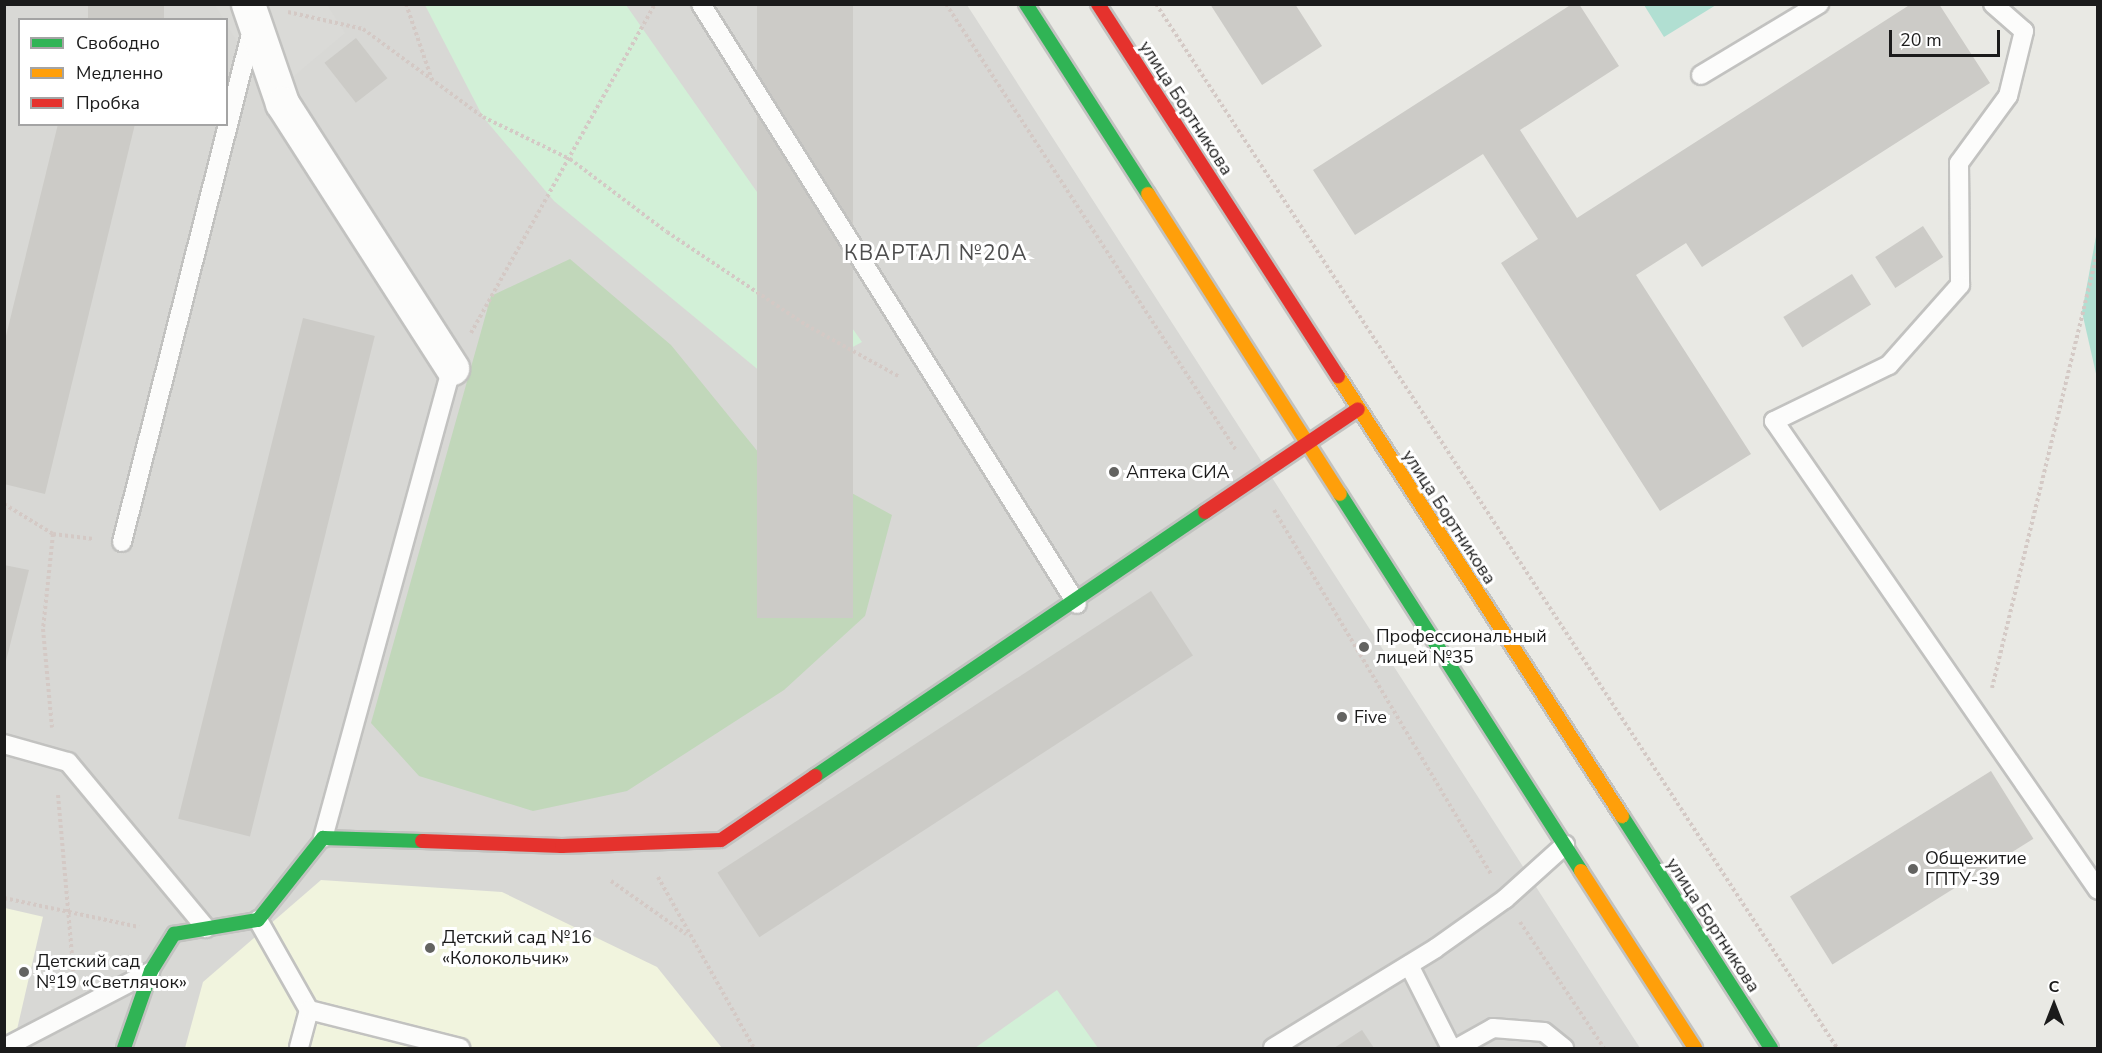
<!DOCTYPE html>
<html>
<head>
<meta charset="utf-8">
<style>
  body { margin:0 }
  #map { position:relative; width:2102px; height:1053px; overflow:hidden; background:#e9e9e4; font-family:"Nunito Sans",sans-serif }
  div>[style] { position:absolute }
  .residential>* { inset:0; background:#d8d8d5 }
  .education>* { inset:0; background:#f1f4de; transform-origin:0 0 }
  .forest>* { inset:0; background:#c1d7ba }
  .park>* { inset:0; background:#d2f0d7 }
  .pitch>* { inset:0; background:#b1dfd2 }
  .parking>* { inset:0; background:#dadad7 }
  .building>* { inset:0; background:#cccbc7; transform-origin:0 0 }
  .path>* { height:4px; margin-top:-2px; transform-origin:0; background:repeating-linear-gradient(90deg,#d4c9c5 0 3px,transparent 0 6px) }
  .roads { filter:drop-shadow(2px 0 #c2c2c0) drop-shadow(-2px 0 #c2c2c0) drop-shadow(0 2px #c2c2c0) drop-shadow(0 -2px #c2c2c0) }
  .lane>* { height:18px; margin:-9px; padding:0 9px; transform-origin:9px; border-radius:9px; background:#fcfcfb }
  .street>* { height:33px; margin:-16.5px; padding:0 16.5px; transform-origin:16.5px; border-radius:16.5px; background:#fcfcfb }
  .fast>* { height:14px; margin:-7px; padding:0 7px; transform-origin:7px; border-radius:7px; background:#30b455 }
  .slow>* { height:14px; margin:-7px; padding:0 7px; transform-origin:7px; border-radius:7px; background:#ff9f0a }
  .jam>* { height:14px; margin:-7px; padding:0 7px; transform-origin:7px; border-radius:7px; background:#e5322d }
  .dots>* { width:16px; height:16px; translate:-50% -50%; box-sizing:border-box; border:3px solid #fff; border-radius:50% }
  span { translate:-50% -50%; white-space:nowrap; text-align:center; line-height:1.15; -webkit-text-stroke:6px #fff; paint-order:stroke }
  .street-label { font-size:18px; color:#1b1b1b }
  .poi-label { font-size:18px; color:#1b1b1b }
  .left { translate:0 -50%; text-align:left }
  .quarter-label { font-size:21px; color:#4e4e4e; letter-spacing:1.5px }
  .frame { position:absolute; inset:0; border:6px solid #1b1b1b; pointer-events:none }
  .legend { position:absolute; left:18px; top:18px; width:210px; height:108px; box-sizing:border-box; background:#fff; border:2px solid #a4a4a4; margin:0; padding:8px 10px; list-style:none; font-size:18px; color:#1b1b1b }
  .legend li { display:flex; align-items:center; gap:12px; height:30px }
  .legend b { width:30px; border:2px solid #a4a4a4 }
  .north { position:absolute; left:2024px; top:975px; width:60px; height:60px; -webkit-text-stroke:4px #fff; paint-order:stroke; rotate:0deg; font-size:16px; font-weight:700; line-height:24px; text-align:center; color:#1b1b1b }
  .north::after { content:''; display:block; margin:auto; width:21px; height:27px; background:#1b1b1b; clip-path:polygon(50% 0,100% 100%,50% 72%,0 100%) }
  .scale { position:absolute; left:1889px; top:30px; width:111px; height:27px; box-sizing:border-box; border:3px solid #1b1b1b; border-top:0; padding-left:8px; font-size:18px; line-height:21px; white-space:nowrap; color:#1b1b1b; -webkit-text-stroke:4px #fff; paint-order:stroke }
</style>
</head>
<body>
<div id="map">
  <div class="residential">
    <i style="clip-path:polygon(evenodd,5px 4px,967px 5px,1640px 1048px,5px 1048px,5px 4px,20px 20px,226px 20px,226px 124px,20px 124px,20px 20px)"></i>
  </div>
  <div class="education">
    <i style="clip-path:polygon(321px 880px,502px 892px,657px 967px,722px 1048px,185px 1048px,203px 982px)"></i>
    <i style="left:5px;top:908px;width:39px;height:140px;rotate:13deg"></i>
  </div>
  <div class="forest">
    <i style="clip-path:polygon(570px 259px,671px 345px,763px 458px,815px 473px,892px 515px,865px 616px,784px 690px,627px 791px,533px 811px,419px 776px,371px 723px,491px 296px)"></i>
  </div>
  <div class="park">
    <i style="clip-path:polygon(425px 5px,626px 5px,862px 342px,779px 387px,554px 201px,483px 117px)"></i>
    <i style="clip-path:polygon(1057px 990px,1098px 1048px,975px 1048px)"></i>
  </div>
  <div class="pitch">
    <i style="clip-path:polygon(1644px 5px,1716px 5px,1664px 37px)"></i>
    <i style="clip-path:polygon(2097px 231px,2097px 378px,2082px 312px)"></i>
  </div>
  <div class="parking">
    <i style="clip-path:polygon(215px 5px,327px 5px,345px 33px,270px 96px)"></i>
  </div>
  <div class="building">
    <i style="left:88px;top:4px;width:76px;height:16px"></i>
    <i style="left:757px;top:4px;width:96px;height:614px"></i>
    <i style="clip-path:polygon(1210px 4px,1295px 4px,1322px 46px,1262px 85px)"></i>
    <i style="clip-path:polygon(1572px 4px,1579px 4px,1619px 66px,1520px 130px,1577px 218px,1911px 4px,1939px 4px,1990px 83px,1702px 267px,1686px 243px,1636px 275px,1751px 454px,1660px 511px,1501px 263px,1538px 239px,1483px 154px,1355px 235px,1313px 170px)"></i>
    <i style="left:356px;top:38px;width:51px;height:40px;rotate:52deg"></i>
    <i style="clip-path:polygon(58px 124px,135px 124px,45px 494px,4px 484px,4px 344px)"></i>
    <i style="left:1923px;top:226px;width:37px;height:57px;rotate:57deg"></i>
    <i style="left:1852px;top:274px;width:36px;height:81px;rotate:58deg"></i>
    <i style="left:303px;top:318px;width:74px;height:516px;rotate:14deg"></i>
    <i style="clip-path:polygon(4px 565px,29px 570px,5px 665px,4px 665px)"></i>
    <i style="left:1151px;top:591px;width:77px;height:517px;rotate:57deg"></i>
    <i style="left:1991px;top:771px;width:80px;height:237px;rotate:58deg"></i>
    <i style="clip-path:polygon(1362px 1030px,1374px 1048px,1334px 1048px)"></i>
  </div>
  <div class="path">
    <i style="left:406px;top:4px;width:80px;rotate:71.1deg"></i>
    <i style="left:946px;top:4px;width:532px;rotate:56.97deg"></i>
    <i style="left:1156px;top:4px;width:1246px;rotate:56.88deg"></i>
    <i style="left:288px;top:12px;width:77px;rotate:12.8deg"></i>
    <i style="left:363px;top:29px;width:149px;rotate:36.3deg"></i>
    <i style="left:483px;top:117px;width:97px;rotate:25.8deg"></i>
    <i style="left:570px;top:159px;width:121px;rotate:37deg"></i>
    <i style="left:667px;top:232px;width:167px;rotate:33.8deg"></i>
    <i style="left:806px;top:325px;width:107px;rotate:29deg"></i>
    <i style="left:471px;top:333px;width:377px;rotate:-60.8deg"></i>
    <i style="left:4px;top:504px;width:57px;rotate:31.5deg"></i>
    <i style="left:53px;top:534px;width:96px;rotate:96deg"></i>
    <i style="left:43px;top:629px;width:99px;rotate:84.8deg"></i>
    <i style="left:1274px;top:510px;width:424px;rotate:59.2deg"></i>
    <i style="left:53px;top:534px;width:41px;rotate:7deg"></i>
    <i style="left:1992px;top:688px;width:450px;rotate:-76.4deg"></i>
    <i style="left:58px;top:795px;width:185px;rotate:85deg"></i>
    <i style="left:658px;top:877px;width:196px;rotate:60.7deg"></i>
    <i style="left:611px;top:881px;width:92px;rotate:35.2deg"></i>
    <i style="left:4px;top:898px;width:138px;rotate:12.1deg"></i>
    <i style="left:1520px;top:922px;width:151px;rotate:56.3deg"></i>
  </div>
  <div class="roads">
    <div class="lane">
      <i style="left:701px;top:4px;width:708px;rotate:57.93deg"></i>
      <i style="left:1993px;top:4px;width:41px;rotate:41.1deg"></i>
      <i style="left:2024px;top:31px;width:67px;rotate:103.8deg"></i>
      <i style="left:2008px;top:96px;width:83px;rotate:126.2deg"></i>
      <i style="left:1959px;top:163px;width:122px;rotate:89.5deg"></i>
      <i style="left:1960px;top:285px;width:107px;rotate:131.6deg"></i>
      <i style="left:1889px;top:365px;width:128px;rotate:154deg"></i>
      <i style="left:1774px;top:421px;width:570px;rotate:55.36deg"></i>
      <i style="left:1701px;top:75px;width:138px;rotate:-31deg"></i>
      <i style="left:122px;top:542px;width:528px;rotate:-75.75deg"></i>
      <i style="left:4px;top:744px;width:66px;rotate:15.7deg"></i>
      <i style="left:68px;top:762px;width:216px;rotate:50.3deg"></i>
      <i style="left:323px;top:838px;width:487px;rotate:-74.7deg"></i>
      <i style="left:258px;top:920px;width:103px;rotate:60.5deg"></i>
      <i style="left:309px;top:1010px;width:39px;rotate:105deg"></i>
      <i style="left:1409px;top:965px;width:93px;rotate:63.2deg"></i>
      <i style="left:309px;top:1010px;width:156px;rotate:14.1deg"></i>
      <i style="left:4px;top:1048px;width:165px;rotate:-27.5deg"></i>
      <i style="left:1273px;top:1048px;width:191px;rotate:-31.5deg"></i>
      <i style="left:1436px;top:948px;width:85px;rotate:-35.4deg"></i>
      <i style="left:1505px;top:899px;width:81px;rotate:-42deg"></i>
      <i style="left:1457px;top:1048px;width:41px;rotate:-29.1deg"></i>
      <i style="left:1493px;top:1028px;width:51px;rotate:4.5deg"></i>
      <i style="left:1544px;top:1032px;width:26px;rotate:39deg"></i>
    </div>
    <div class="street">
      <i style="left:248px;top:4px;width:105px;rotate:71deg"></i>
      <i style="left:282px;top:103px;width:315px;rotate:57.3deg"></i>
    </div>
    <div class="fast">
      <i style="left:1026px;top:4px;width:226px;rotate:57.3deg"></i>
      <i style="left:1340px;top:494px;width:447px;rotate:57.4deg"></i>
      <i style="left:815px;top:776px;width:471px;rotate:-34.1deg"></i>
      <i style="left:1622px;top:816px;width:276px;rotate:57.3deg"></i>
      <i style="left:124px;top:1048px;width:82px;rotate:-70.7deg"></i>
      <i style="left:151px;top:971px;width:44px;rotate:-58.1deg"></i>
      <i style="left:174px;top:934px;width:85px;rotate:-9.5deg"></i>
      <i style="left:258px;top:920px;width:105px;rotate:-51.6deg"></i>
      <i style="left:323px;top:838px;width:99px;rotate:1.7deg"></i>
    </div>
    <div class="slow">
      <i style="left:1148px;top:194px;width:356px;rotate:57.4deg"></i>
      <i style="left:1338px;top:376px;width:524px;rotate:57.16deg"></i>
      <i style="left:1581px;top:871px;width:211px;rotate:57.2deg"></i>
    </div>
    <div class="jam">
      <i style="left:1098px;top:4px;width:443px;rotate:57.2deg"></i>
      <i style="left:1205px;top:512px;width:184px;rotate:-33.9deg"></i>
      <i style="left:422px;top:841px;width:140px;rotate:2deg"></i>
      <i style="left:562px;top:846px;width:159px;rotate:-2.2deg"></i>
      <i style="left:721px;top:840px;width:114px;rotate:-34.2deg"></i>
    </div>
  </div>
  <div class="dots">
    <i style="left:1114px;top:472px;background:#636361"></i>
    <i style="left:1364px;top:647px;background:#636361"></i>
    <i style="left:1342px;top:717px;background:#636361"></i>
    <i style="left:1913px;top:869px;background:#636361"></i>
    <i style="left:430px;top:948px;background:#636361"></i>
    <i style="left:24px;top:972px;background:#636361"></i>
  </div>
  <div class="street-label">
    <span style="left:1186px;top:108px;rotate:57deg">улица Бортникова</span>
    <span style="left:1449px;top:517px;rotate:57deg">улица Бортникова</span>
    <span style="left:1713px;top:925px;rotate:57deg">улица Бортникова</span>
  </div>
  <div class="poi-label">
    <span class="left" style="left:1126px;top:472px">Аптека СИА</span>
    <span class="left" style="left:1376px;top:647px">Профессиональный<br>лицей №35</span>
    <span class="left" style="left:1354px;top:717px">Five</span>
    <span class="left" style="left:1925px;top:869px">Общежитие<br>ГПТУ-39</span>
    <span class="left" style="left:442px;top:948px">Детский сад №16<br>«Колокольчик»</span>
    <span class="left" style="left:36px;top:972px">Детский сад<br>№19 «Светлячок»</span>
  </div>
  <div class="quarter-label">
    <span style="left:936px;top:253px">КВАРТАЛ №20А</span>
  </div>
  <div class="frame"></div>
  <ul class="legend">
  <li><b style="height:8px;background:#30b455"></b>Свободно</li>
  <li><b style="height:8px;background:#ff9f0a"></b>Медленно</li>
  <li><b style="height:8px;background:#e5322d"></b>Пробка</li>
  </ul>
  <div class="north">С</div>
  <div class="scale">20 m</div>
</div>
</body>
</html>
